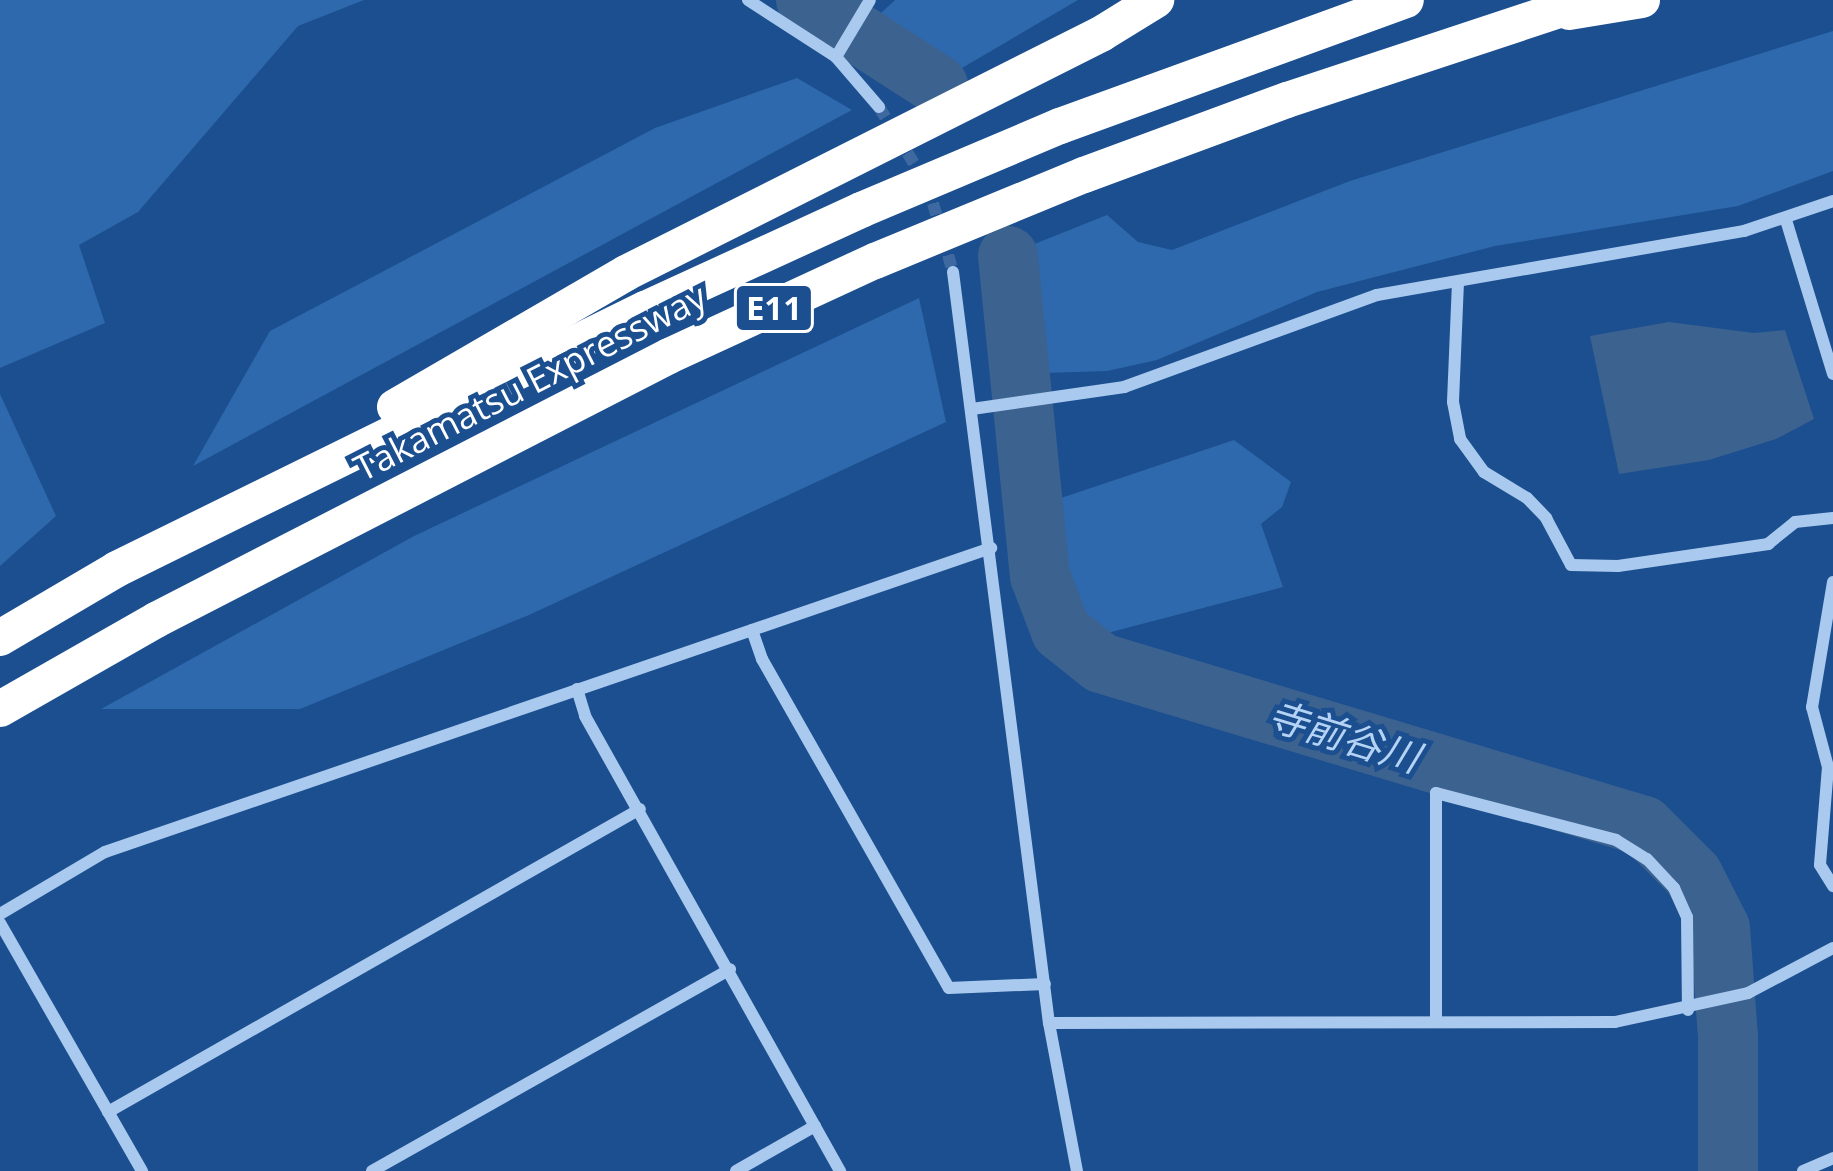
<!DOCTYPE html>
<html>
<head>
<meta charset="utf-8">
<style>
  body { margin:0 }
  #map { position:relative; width:1833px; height:1171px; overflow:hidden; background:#1b4f8f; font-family:"Open Sans","Noto Sans JP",sans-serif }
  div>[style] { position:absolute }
  .green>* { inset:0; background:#2e69ad }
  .water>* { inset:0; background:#3c6290 }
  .river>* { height:60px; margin:-30px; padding:0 30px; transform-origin:30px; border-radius:30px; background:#3c6290 }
  .street-tunnel>* { height:12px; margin-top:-6px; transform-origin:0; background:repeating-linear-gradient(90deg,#3d69a0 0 12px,transparent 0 18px) }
  .street>* { height:12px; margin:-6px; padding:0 6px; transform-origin:6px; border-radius:6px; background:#a9c9ee }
  .highway>* { height:36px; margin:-18px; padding:0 18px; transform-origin:18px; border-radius:18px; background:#fff }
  span { translate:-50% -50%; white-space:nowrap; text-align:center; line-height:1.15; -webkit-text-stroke:10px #1b4f8f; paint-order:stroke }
  .shield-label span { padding:3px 9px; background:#1b4f8f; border:3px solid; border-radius:9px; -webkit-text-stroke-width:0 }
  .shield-label { font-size:33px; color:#fff; font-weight:700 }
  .street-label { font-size:36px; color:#fff }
  .water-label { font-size:39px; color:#b5d3f5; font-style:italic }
</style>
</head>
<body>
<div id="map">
  <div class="green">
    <i style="clip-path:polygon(0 0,364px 0,298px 26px,138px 212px,79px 245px,105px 323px,0 368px)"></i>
    <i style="clip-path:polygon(895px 0,1078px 0,962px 68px,881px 13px)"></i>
    <i style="clip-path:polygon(1833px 31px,1833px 171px,1738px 206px,1495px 246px,1317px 292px,1157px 360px,1107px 371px,1044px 373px,1017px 251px,1107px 215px,1138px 242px,1172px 250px,1350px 181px)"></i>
    <i style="clip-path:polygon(797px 78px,852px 110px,193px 466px,270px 331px,655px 128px)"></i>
    <i style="clip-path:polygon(919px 298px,946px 422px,529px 615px,300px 709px,101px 709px,414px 536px)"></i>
    <i style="clip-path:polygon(0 394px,56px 516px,0 566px)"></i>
    <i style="clip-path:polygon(1234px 440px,1291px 482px,1282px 507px,1261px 524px,1283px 587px,1092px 637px,1065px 610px,1046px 503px)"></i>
  </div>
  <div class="water">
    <i style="clip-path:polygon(1669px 322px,1754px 333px,1785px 330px,1814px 419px,1776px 439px,1709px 460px,1619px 474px,1590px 336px)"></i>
  </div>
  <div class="river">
    <i style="left:806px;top:0;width:157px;rotate:32.8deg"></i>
    <i style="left:1008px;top:256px;width:322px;rotate:84.3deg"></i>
    <i style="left:1040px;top:576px;width:59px;rotate:69.1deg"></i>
    <i style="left:1061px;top:631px;width:51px;rotate:38.7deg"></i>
    <i style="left:1101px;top:663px;width:567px;rotate:16.71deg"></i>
    <i style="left:1644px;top:826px;width:69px;rotate:45deg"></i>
    <i style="left:1693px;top:875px;width:59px;rotate:63deg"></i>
    <i style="left:1720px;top:928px;width:108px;rotate:85.8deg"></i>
    <i style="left:1728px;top:1036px;width:135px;rotate:90deg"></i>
  </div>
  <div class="street-tunnel">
    <i style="left:879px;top:107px;width:93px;rotate:58.2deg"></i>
    <i style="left:928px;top:186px;width:90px;rotate:73.8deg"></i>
  </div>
  <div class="street">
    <i style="left:748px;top:0;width:105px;rotate:32.9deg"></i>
    <i style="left:836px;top:57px;width:66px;rotate:49.3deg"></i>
    <i style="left:836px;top:57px;width:66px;rotate:-59.2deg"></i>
    <i style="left:1786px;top:220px;width:161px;rotate:73deg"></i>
    <i style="left:953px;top:272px;width:757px;rotate:82.72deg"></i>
    <i style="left:1049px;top:1023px;width:151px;rotate:79.3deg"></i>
    <i style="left:1458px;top:282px;width:120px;rotate:92.4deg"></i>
    <i style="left:1453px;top:402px;width:38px;rotate:79deg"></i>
    <i style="left:1460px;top:439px;width:41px;rotate:54deg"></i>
    <i style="left:1484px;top:472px;width:50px;rotate:31.2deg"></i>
    <i style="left:1527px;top:498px;width:28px;rotate:46deg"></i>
    <i style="left:1546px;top:518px;width:53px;rotate:62deg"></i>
    <i style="left:1571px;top:565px;width:47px;rotate:1.2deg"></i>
    <i style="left:1618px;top:566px;width:152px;rotate:-8.3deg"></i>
    <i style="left:1768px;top:544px;width:35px;rotate:-39deg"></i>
    <i style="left:1795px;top:522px;width:38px;rotate:-6deg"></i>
    <i style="left:972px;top:409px;width:154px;rotate:-8.2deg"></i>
    <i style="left:1124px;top:387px;width:269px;rotate:-20deg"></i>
    <i style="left:1377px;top:295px;width:373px;rotate:-9.9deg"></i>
    <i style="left:1744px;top:231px;width:94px;rotate:-18.6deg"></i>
    <i style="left:1833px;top:582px;width:127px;rotate:99.5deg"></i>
    <i style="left:1812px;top:707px;width:62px;rotate:75.1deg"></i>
    <i style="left:1828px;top:767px;width:98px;rotate:94.7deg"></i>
    <i style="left:1820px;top:865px;width:25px;rotate:58deg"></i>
    <i style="left:752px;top:630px;width:31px;rotate:71deg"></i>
    <i style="left:762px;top:659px;width:378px;rotate:60.4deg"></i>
    <i style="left:949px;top:988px;width:96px;rotate:-2.4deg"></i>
    <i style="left:577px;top:689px;width:28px;rotate:73deg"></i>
    <i style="left:585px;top:716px;width:522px;rotate:60.73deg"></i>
    <i style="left:0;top:914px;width:122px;rotate:-30.6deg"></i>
    <i style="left:105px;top:852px;width:937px;rotate:-18.94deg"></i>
    <i style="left:0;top:923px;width:286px;rotate:60.2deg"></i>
    <i style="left:1436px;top:1021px;width:228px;rotate:-90deg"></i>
    <i style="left:1436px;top:793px;width:186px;rotate:14.6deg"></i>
    <i style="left:1616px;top:840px;width:36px;rotate:32deg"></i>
    <i style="left:1647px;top:859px;width:40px;rotate:47deg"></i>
    <i style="left:1674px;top:888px;width:32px;rotate:66deg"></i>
    <i style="left:1687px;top:917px;width:93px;rotate:89.4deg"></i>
    <i style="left:1049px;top:1023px;width:566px;rotate:-0.1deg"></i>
    <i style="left:1615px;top:1022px;width:136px;rotate:-12.3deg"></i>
    <i style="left:1748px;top:993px;width:96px;rotate:-27.9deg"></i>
    <i style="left:108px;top:1112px;width:612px;rotate:-29.66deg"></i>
    <i style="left:372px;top:1171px;width:411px;rotate:-29.4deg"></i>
    <i style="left:736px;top:1171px;width:91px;rotate:-29.7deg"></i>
    <i style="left:1803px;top:1171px;width:33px;rotate:-23deg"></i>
  </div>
  <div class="highway">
    <i style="left:1569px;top:12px;width:74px;rotate:-9.3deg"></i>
    <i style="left:395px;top:407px;width:267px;rotate:-30.1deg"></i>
    <i style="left:626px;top:273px;width:532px;rotate:-26.71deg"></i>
    <i style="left:1101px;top:34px;width:65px;rotate:-31.7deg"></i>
    <i style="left:0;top:638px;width:136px;rotate:-30.5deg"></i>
    <i style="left:117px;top:569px;width:589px;rotate:-26.22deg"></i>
    <i style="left:645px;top:309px;width:238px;rotate:-24.6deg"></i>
    <i style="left:861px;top:210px;width:216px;rotate:-22.9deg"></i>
    <i style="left:1060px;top:126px;width:368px;rotate:-20deg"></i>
    <i style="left:0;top:709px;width:180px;rotate:-29.7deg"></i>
    <i style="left:156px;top:620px;width:577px;rotate:-27.23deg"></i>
    <i style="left:669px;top:356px;width:227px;rotate:-24.8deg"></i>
    <i style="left:875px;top:261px;width:226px;rotate:-22.4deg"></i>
    <i style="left:1084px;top:175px;width:216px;rotate:-20.3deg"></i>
    <i style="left:1287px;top:100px;width:318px;rotate:-18.3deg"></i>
  </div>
  <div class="shield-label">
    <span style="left:774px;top:308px">E11</span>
  </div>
  <div class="street-label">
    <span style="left:530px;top:382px;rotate:-27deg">Takamatsu Expressway</span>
  </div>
  <div class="water-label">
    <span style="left:1344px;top:736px;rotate:17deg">寺前谷川</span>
  </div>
</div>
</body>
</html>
